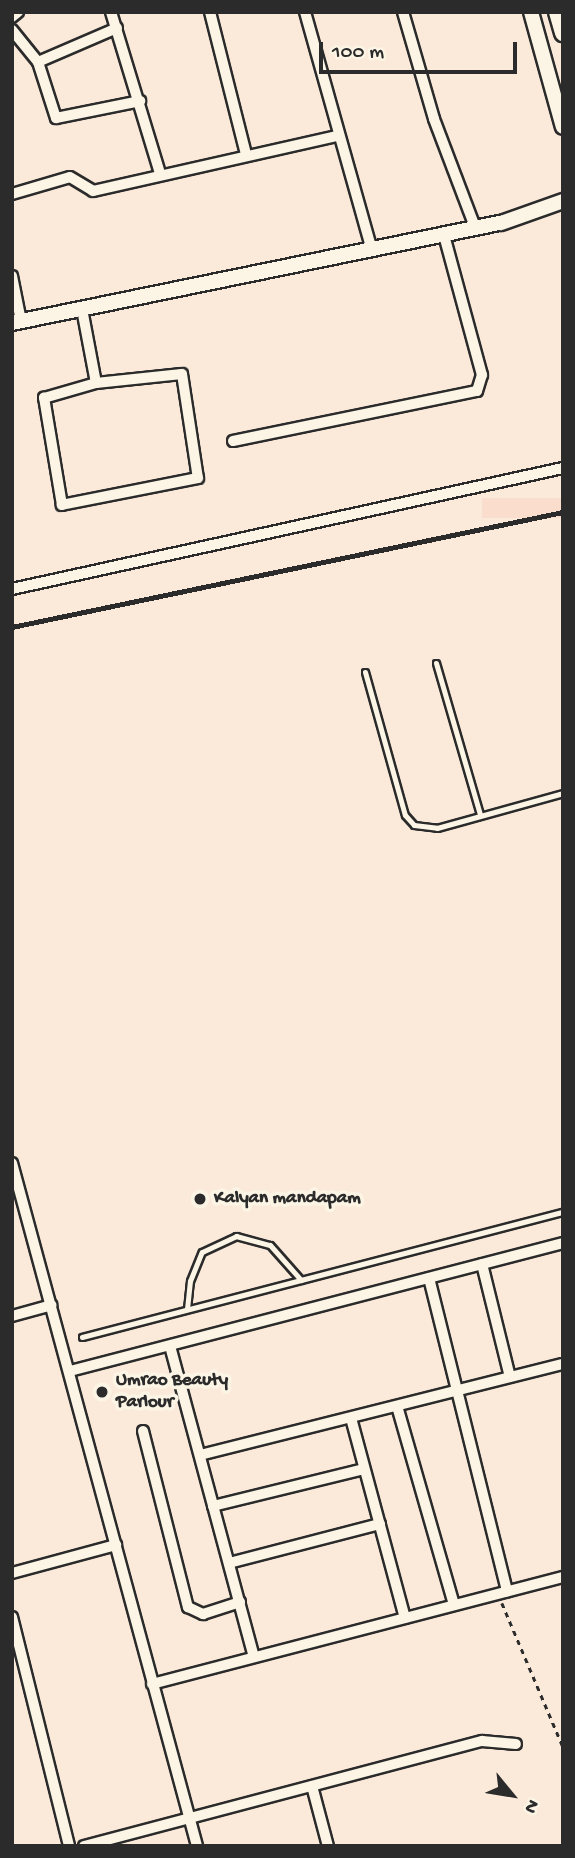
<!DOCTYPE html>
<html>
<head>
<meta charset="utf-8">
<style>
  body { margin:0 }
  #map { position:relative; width:575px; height:1858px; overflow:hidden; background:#fbeada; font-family:"Gochi Hand",sans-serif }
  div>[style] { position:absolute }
  .built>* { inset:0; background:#faddcd; transform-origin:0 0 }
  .path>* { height:2.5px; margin-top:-1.25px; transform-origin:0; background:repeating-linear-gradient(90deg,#2b2b2b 0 5px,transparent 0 10px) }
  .roads { filter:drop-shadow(2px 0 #2b2b2b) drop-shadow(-2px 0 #2b2b2b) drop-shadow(0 2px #2b2b2b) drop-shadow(0 -2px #2b2b2b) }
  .service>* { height:5px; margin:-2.5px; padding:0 2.5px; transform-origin:2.5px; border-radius:2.5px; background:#fcf5e5 }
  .minor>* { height:10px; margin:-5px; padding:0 5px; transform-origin:5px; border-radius:5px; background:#fcf5e5 }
  .tertiary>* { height:14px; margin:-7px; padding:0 7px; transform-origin:7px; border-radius:7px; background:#fcf5e5 }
  .secondary>* { height:16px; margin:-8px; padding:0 8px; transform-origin:8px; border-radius:8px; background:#fcf5e5 }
  .rail>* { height:4.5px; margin:-2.25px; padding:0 2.25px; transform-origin:2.25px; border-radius:2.25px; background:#2b2b2b }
  .dots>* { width:19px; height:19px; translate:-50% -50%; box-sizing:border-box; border:4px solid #fcf5e5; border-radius:50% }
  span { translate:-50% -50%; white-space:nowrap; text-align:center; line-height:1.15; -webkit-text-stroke:7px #fcf5e5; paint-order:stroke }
  .poi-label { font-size:19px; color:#2b2b2b; font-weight:700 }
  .left { translate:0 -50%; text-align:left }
  .frame { position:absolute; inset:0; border:14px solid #2b2b2b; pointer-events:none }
  .north { position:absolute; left:477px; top:1760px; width:70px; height:70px; -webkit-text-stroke:5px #fcf5e5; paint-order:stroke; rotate:120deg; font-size:19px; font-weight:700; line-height:28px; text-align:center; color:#2b2b2b }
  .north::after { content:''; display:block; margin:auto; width:24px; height:32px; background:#2b2b2b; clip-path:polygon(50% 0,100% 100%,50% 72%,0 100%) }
  .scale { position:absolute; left:319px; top:42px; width:198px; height:32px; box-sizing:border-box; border:4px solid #2b2b2b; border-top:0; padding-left:9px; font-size:21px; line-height:24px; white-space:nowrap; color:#2b2b2b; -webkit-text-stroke:5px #fcf5e5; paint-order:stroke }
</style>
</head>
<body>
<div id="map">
  <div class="built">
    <i style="left:563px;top:498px;width:20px;height:81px;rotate:90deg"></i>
  </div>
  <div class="path">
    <i style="left:502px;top:1603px;width:156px;rotate:67deg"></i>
  </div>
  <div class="roads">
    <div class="service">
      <i style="left:436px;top:663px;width:157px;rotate:73.8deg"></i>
      <i style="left:365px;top:672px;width:148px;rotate:74.4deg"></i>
      <i style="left:405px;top:815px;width:13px;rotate:48deg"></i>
      <i style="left:414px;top:825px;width:23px;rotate:7deg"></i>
      <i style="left:437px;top:828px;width:131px;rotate:-15.5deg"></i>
      <i style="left:187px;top:1309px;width:28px;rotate:-84deg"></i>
      <i style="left:190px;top:1281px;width:31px;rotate:-68deg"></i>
      <i style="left:202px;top:1252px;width:38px;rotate:-25deg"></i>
      <i style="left:236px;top:1236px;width:35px;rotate:15deg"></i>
      <i style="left:270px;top:1245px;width:47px;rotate:48.5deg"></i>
      <i style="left:82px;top:1337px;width:497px;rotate:-14.6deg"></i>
    </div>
    <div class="minor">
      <i style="left:111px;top:12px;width:168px;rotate:73.1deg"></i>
      <i style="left:210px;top:12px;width:146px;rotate:75.8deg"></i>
      <i style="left:305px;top:12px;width:248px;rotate:74.3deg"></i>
      <i style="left:403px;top:12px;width:111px;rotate:73.8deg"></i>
      <i style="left:434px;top:119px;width:116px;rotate:69.2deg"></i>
      <i style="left:12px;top:17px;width:8px;rotate:-40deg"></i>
      <i style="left:12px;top:30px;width:41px;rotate:50.9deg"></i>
      <i style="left:38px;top:62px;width:86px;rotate:-23.3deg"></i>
      <i style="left:38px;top:62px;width:59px;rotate:72.2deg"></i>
      <i style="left:56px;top:118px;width:86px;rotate:-11.4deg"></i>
      <i style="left:12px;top:194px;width:60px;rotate:-16.3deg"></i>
      <i style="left:70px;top:177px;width:27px;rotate:31deg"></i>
      <i style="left:93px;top:191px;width:250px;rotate:-12.7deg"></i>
      <i style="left:12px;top:276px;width:46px;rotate:78.7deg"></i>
      <i style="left:82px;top:309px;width:75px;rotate:79.3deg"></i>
      <i style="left:96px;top:383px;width:86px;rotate:-6deg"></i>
      <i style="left:182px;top:374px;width:105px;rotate:81.3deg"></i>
      <i style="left:198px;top:478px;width:139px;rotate:168.8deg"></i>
      <i style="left:62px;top:505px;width:109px;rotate:-99.5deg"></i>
      <i style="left:44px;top:398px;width:54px;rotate:-16.1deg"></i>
      <i style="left:233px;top:441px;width:249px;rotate:-11.6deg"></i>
      <i style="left:477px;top:391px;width:17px;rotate:-73deg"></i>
      <i style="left:482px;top:375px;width:145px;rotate:-105.2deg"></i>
      <i style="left:12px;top:589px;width:564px;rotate:-12.39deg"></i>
      <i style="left:12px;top:1163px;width:708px;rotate:74.84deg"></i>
      <i style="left:482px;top:1264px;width:116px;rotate:76.1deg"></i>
      <i style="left:429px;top:1278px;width:323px;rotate:76deg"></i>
      <i style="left:12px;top:1316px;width:41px;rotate:-15.4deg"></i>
      <i style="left:170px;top:1346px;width:322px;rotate:74.9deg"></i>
      <i style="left:70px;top:1371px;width:509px;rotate:-14.55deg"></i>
      <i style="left:397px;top:1406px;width:207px;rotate:74deg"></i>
      <i style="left:351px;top:1418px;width:207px;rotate:74.9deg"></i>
      <i style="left:143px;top:1431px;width:182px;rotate:75.7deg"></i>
      <i style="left:188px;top:1607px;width:17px;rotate:25deg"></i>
      <i style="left:203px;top:1614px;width:39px;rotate:-18deg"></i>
      <i style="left:200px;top:1455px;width:374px;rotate:-14.1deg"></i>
      <i style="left:213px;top:1506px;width:155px;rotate:-13.8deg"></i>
      <i style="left:229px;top:1563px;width:156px;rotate:-14.5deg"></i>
      <i style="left:12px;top:1573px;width:108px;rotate:-15.1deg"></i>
      <i style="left:12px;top:1617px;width:236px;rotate:76deg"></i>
      <i style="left:152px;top:1684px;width:425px;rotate:-14.6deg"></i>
      <i style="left:312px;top:1786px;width:62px;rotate:75.1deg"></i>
      <i style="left:84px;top:1846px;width:412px;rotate:-14.8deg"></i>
      <i style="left:482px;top:1741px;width:34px;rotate:5deg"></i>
    </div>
    <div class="tertiary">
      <i style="left:531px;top:12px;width:119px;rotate:74.5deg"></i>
      <i style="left:12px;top:323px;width:499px;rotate:-11.6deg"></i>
      <i style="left:501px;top:223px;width:66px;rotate:-19.5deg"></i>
    </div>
    <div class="secondary">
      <i style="left:557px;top:12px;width:22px;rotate:74deg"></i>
    </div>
  </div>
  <div class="rail">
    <i style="left:12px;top:627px;width:563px;rotate:-11.79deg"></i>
  </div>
  <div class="dots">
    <i style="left:200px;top:1199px;background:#2b2b2b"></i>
    <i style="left:102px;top:1392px;background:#2b2b2b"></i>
  </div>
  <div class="poi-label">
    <span class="left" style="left:214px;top:1199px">Kalyan mandapam</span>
    <span class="left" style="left:116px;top:1392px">Umrao Beauty<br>Parlour</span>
  </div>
  <div class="frame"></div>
  <div class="north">N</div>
  <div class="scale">100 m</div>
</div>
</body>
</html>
